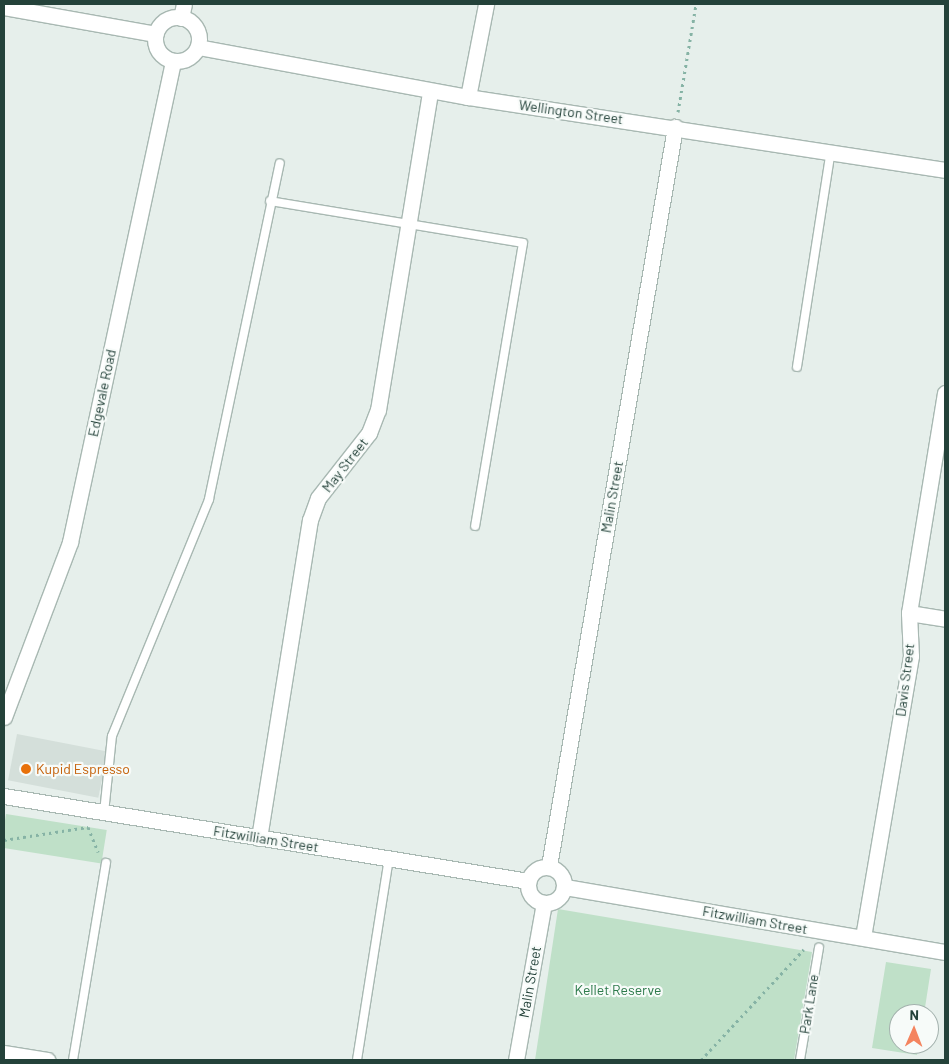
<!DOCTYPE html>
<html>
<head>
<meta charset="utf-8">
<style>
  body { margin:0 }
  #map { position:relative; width:949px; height:1064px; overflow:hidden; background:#e6efeb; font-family:Barlow,sans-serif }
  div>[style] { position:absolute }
  .built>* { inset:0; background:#d4dfda; transform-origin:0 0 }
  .green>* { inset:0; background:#bfe0c8; transform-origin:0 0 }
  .path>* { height:3px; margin-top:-1.5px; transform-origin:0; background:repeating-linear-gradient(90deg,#86b3a5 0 2.5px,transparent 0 6.5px) }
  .roads { filter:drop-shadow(1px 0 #a8b8b2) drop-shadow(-1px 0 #a8b8b2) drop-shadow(0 1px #a8b8b2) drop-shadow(0 -1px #a8b8b2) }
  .service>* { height:8px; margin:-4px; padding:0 4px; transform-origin:4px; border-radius:4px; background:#fff }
  .minor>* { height:15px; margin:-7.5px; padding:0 7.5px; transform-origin:7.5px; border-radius:7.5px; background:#fff }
  .minor>.ring { margin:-7.5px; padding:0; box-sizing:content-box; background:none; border:15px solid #fff; border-radius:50% }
  .tertiary>* { height:15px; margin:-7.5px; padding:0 7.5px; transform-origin:7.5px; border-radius:7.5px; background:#fff }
  .tertiary>.ring { margin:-7.5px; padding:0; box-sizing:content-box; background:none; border:15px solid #fff; border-radius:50% }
  .dots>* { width:14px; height:14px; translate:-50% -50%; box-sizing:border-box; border:2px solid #f7fbf9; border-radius:50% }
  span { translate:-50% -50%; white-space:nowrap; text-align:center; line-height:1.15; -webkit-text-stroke:4.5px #f7fbf9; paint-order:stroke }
  .street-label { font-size:14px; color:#24423a }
  .food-label { font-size:14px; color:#c56008 }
  .left { translate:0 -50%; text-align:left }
  .park-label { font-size:14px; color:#2d7a4b }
  .frame { position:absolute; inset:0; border:5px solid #24423a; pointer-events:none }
  .north { position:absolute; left:889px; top:1004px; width:50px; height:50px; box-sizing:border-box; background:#f7fbf9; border:1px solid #a3b1ad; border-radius:50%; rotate:1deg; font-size:14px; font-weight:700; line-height:20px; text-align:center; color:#24423a }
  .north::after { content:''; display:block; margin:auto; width:18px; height:22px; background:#f4845f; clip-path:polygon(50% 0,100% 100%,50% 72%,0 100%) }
</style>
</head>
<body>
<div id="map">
  <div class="built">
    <i style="left:17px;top:734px;width:92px;height:47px;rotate:11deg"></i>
  </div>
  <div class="green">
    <i style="left:6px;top:814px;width:102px;height:34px;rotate:9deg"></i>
    <i style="clip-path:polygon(558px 909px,812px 952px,794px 1060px,535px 1060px)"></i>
    <i style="clip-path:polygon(886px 962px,931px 969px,924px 1014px,899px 1014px,899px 1044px,919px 1044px,917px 1055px,872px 1048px)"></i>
  </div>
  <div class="path">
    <i style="left:678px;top:112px;width:109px;rotate:-80.5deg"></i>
    <i style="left:4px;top:840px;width:85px;rotate:-8.8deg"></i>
    <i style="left:88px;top:827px;width:27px;rotate:68deg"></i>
    <i style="left:701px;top:1060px;width:151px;rotate:-47.1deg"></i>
  </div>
  <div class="roads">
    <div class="service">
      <i style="left:270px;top:201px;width:256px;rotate:9.4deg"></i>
      <i style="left:523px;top:243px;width:287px;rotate:99.6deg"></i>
      <i style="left:797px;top:367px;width:219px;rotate:-81.1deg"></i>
      <i style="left:104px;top:813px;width:77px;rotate:-84.1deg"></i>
      <i style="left:112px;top:736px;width:256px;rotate:-67.7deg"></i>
      <i style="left:209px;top:499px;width:343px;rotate:-78.1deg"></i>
      <i style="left:73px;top:1060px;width:200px;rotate:-80.5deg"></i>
      <i style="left:357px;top:1060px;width:204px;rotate:-81deg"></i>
      <i style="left:800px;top:1060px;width:114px;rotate:-80.4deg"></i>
    </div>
    <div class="minor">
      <i style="left:181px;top:18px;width:14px;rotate:-78deg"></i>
      <i style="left:468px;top:97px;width:95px;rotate:-79deg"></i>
      <i style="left:4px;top:717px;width:187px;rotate:-69.3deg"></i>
      <i style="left:70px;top:542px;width:492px;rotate:-77.9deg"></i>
      <i style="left:4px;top:796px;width:531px;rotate:9.21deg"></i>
      <i style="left:259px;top:838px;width:322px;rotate:-80.9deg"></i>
      <i style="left:310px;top:520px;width:23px;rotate:-70deg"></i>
      <i style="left:318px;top:498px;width:83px;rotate:-51.9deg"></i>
      <i style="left:369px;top:433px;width:25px;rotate:-69deg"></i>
      <i style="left:378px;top:410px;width:323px;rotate:-80.7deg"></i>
      <i style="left:549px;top:866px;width:750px;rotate:-80.32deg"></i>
      <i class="ring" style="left:528px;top:867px;width:21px;height:21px"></i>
      <i style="left:565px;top:887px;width:386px;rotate:9.7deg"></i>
      <i style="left:863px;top:937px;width:285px;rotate:-80.3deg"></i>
      <i style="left:911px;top:656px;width:43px;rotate:-92.7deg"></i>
      <i style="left:4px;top:1053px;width:44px;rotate:9.2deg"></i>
      <i style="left:516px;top:1060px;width:159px;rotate:-79.9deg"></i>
    </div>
    <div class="tertiary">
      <i style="left:4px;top:7px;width:154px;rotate:10.1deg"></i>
      <i class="ring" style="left:155px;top:17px;width:29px;height:29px"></i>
      <i style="left:198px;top:47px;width:275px;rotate:10.5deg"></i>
      <i style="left:468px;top:97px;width:483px;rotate:8.7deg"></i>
      <i style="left:945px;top:393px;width:223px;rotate:99.3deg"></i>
      <i style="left:909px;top:613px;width:36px;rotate:9deg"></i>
    </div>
  </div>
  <div class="dots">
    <i style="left:26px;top:769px;background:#e8710a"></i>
  </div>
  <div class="street-label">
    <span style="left:571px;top:112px;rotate:8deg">Wellington Street</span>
    <span style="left:102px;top:393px;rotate:-78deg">Edgevale Road</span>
    <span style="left:345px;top:465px;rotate:-52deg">May Street</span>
    <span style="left:612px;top:497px;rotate:-80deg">Malin Street</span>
    <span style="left:905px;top:680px;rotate:-83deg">Davis Street</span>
    <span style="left:266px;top:839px;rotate:9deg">Fitzwilliam Street</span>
    <span style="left:755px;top:920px;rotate:10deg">Fitzwilliam Street</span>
    <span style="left:530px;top:982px;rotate:-80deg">Malin Street</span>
    <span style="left:809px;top:1004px;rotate:-81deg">Park Lane</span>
  </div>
  <div class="food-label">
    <span class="left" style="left:36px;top:769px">Kupid Espresso</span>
  </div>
  <div class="park-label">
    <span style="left:618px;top:990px">Kellet Reserve</span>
  </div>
  <div class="frame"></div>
  <div class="north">N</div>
</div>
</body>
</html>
